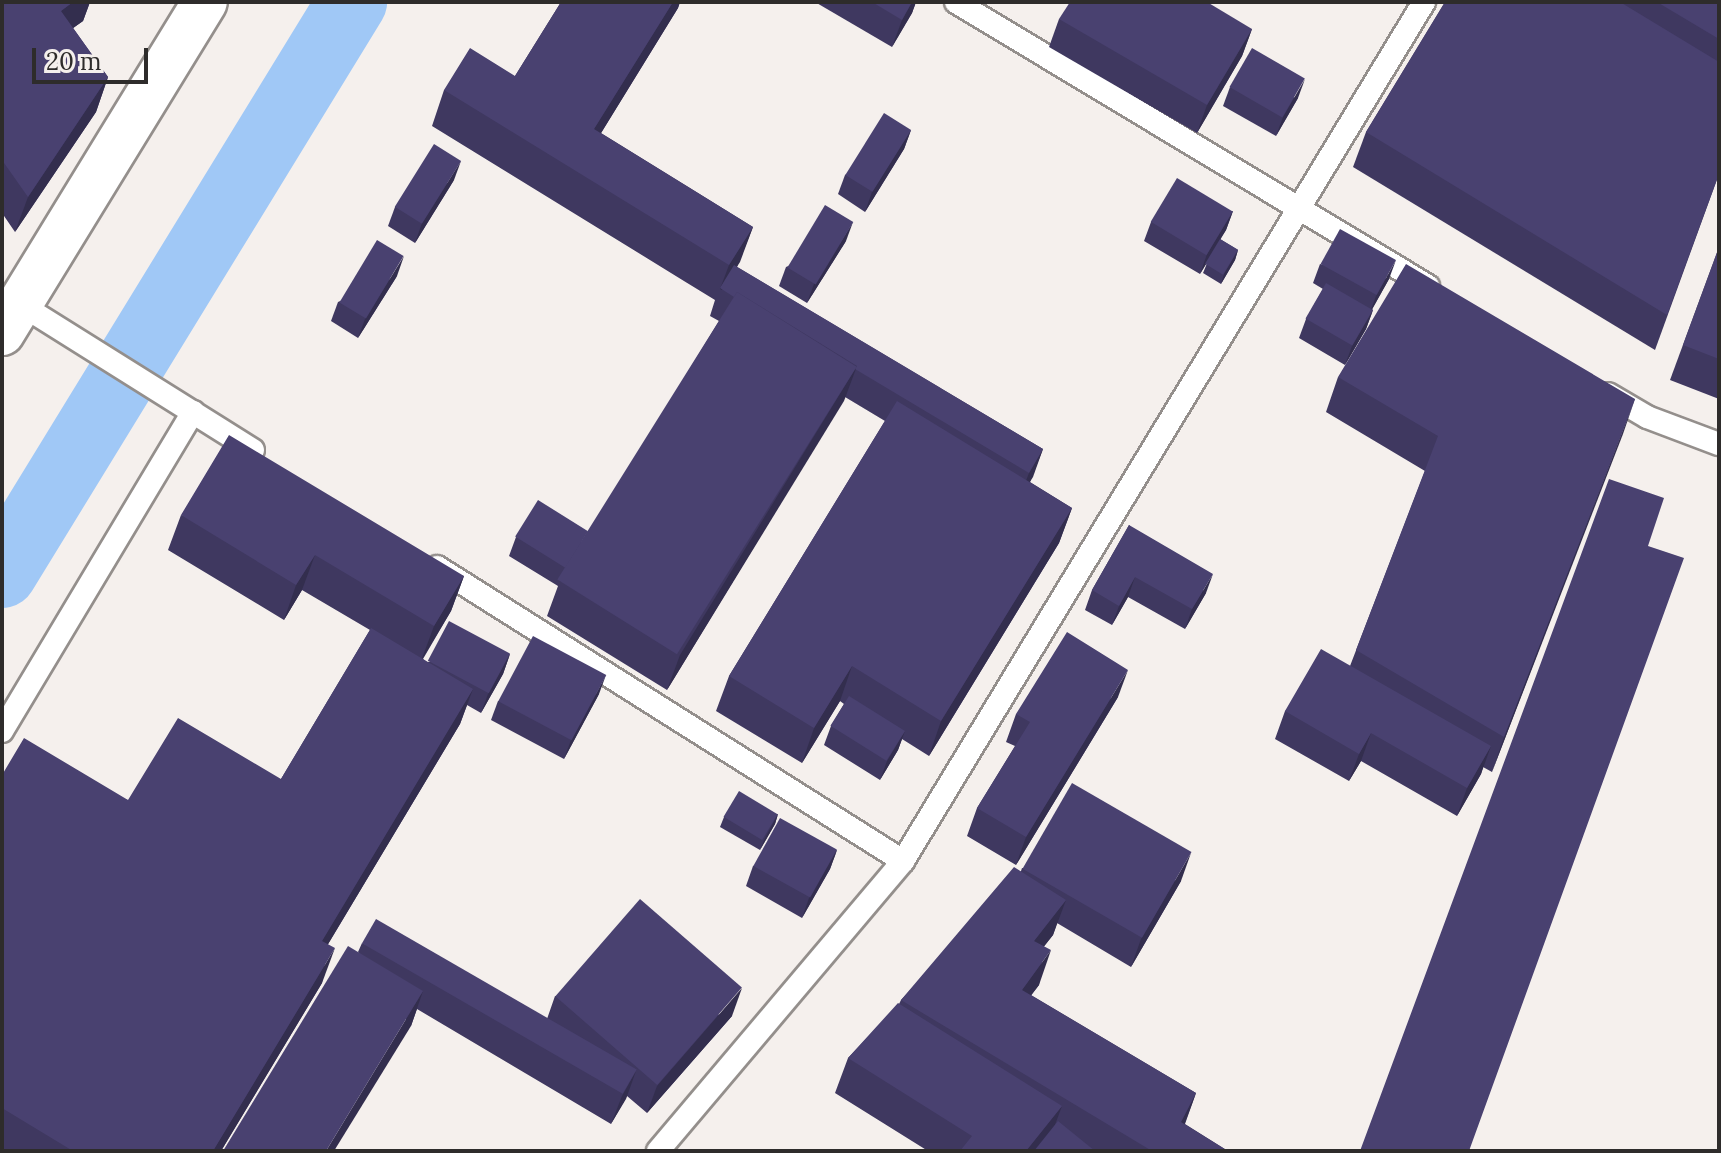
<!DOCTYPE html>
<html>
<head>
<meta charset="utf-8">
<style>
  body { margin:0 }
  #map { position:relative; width:1721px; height:1153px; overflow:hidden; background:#f5f0ed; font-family:Lora,serif }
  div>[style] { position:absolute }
  .river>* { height:70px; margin:-35px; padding:0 35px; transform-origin:35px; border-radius:35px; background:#a0c8f6 }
  .roads { filter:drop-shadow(2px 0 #948f8c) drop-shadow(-2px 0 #948f8c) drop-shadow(0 2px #948f8c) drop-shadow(0 -2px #948f8c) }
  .service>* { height:22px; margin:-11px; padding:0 11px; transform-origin:11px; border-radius:11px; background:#fff }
  .minor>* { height:44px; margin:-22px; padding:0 22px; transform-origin:22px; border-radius:22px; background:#fff }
  .wall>* { inset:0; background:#3f3860 }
  .shaded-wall>* { inset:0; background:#332e4e }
  .building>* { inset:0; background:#494170; transform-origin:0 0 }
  span { translate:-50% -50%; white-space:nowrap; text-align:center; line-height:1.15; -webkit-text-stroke:8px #f5f0ed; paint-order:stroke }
  .frame { position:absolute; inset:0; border:4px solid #2e2c2b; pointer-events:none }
  .scale { position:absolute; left:32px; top:48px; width:116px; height:36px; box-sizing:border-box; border:4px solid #2e2c2b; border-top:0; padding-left:10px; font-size:24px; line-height:28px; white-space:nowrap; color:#2e2c2b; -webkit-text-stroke:6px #f5f0ed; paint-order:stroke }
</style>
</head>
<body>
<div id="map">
  <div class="river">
    <i style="left:2px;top:573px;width:670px;rotate:-58.49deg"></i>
  </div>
  <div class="roads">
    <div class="service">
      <i style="left:956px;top:2px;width:551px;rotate:31.04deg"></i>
      <i style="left:20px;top:304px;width:275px;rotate:32.1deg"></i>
      <i style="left:1608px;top:394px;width:45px;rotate:30.5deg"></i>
      <i style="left:1647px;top:417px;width:77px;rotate:20.6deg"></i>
      <i style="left:437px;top:567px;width:551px;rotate:32.25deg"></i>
      <i style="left:2px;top:731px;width:372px;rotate:-59.1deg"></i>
      <i style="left:658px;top:1151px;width:380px;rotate:-49.8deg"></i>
      <i style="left:903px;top:861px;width:1005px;rotate:-58.76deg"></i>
    </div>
    <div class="minor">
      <i style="left:2px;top:333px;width:388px;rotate:-58.5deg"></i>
    </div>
  </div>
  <div class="wall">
    <i style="clip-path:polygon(2px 2px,90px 2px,83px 21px,73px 28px,108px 77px,96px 112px,15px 232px,2px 213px)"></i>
    <i style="clip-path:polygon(561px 2px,680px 2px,678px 8px,601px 133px,753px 227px,737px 267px,1043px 449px,1030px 482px,1072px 508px,1059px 543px,929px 756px,902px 739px,898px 750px,880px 780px,824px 745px,831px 726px,844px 704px,840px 701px,802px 763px,716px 711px,729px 676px,885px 421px,845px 397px,667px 690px,547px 616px,558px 586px,509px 556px,516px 537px,584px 542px,719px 321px,710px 316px,715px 300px,432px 126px,444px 90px,515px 76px)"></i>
    <i style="clip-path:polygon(815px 2px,916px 2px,912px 13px,892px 47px)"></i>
    <i style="clip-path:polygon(1445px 2px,1719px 2px,1719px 174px,1655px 350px,1353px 167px,1366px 132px)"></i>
    <i style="clip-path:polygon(1059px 19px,1252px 29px,1242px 56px,1197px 133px,1049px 47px)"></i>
    <i style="clip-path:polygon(1230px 87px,1298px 98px,1276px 136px,1223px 106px)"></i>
    <i style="clip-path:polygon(911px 130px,904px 149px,865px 212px,838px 194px,845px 175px)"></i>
    <i style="clip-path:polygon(454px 180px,415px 243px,388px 226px,395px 207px)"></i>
    <i style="clip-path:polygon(1233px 211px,1226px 230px,1220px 239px,1238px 250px,1235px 260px,1221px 284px,1203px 273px,1208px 261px,1200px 274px,1144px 241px,1151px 222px)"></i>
    <i style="clip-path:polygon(846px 241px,807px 303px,779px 286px,786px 267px)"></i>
    <i style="clip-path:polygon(1719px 247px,1719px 399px,1670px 380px)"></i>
    <i style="clip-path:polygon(1320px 264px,1389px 279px,1372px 309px,1373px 310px,1366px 329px,1345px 365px,1299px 338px,1306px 319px,1323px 289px,1313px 283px)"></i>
    <i style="clip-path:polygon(397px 276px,358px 338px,331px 321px,338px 302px)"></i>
    <i style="clip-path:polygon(1338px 377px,1635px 399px,1492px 772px,1483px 767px,1481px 774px,1457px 816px,1361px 761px,1349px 781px,1275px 739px,1285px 711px,1350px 666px,1425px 471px,1326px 412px)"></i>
    <i style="clip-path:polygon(181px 515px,464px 576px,451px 611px,423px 659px,427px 662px,510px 654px,503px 674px,481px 713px,467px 705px,460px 724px,328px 944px,322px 983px,221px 1151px,2px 1151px,2px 775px,128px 800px,281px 779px,370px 630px,302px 590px,284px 620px,168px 550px)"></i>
    <i style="clip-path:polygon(1129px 525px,1206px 593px,1185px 629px,1128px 597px,1112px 625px,1085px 610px,1092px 590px)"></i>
    <i style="clip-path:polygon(599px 694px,564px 759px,491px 720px,498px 701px)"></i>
    <i style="clip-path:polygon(1118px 697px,1016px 865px,967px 836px,977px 808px,1015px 746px,1006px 742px,1016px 714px)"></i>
    <i style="clip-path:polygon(778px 814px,775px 824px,760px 850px,720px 827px,724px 817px)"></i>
    <i style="clip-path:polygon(837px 850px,830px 869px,802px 918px,746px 886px,753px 866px)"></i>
    <i style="clip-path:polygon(1022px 868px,1181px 881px,1131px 967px,1057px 923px,1053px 935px,1044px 946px,1039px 985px,1031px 995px,1196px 1093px,1185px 1124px,1228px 1151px,928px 1151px,835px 1093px,848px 1058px,899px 1004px,901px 1000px,1021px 871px)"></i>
    <i style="clip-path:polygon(362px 943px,547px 1019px,555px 996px,732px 1016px,647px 1113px,627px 1096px,611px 1124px,417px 1009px,411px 1026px,358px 952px)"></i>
  </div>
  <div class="shaded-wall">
    <i style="clip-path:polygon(73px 2px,90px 2px,83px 21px,48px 46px,61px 11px)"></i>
    <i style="clip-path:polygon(673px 2px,680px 2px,678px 8px,582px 164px,594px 129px)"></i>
    <i style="clip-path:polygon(912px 2px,916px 2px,912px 13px,892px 47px,902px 20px)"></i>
    <i style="clip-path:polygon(1252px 29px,1242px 56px,1197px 133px,1207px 105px)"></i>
    <i style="clip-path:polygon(108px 77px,96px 112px,15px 232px,28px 197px)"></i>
    <i style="clip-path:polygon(1305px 79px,1298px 98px,1276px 136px,1283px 117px)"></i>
    <i style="clip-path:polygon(911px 130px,904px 149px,865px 212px,872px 192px)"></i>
    <i style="clip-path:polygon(461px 161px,454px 180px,415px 243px,422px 223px)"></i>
    <i style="clip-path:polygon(1233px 211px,1226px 230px,1200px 274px,1207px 254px)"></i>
    <i style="clip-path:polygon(853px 222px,846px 241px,807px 303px,814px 284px)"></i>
    <i style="clip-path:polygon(753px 227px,740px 262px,722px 290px,720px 289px,729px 265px)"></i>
    <i style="clip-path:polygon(1238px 250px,1235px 260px,1221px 284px,1224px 274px)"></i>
    <i style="clip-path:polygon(404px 256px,397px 276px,358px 338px,365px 319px)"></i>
    <i style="clip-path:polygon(1396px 260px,1389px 279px,1369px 315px,1376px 296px)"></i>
    <i style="clip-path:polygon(1373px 310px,1366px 329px,1345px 365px,1352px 346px)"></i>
    <i style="clip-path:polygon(857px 366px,844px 401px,667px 690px,680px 655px)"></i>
    <i style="clip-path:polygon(1635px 399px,1623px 434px,1492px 772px,1504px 737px)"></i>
    <i style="clip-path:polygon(1043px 449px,1033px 477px,1018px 501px,1029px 473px)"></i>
    <i style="clip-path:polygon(1072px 508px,1059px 543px,929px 756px,941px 721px)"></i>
    <i style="clip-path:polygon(588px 531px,581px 550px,560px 582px,566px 567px)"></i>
    <i style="clip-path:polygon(315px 555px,302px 590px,284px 620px,296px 585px)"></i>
    <i style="clip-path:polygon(1213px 574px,1206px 593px,1185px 629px,1192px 609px)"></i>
    <i style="clip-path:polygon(464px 576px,451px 611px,421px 661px,434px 626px)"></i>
    <i style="clip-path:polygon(1135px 577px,1128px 597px,1112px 625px,1119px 606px)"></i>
    <i style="clip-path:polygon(510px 654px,503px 674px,481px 713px,488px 694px)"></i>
    <i style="clip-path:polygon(852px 666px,840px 701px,802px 763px,814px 728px)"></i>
    <i style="clip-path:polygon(1128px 670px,1118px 697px,1016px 865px,1026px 837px)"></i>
    <i style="clip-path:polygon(606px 675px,599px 694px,564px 759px,571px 740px)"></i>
    <i style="clip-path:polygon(473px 689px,460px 724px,309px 976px,322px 941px)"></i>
    <i style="clip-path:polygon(905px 731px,898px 750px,880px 780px,887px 761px)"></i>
    <i style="clip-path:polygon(1371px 733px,1361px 761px,1349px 781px,1359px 754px)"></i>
    <i style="clip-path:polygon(1491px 746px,1481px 774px,1457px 816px,1467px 788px)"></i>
    <i style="clip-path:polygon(778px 814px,775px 824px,760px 850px,764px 840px)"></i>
    <i style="clip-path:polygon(837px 850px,830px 869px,802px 918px,809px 898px)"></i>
    <i style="clip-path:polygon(1191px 853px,1181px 881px,1131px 967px,1141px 939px)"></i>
    <i style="clip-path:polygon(1066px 900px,1053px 935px,1021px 976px,1034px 941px)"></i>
    <i style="clip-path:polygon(335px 948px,322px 983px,221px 1151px,213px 1151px)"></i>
    <i style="clip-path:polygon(1051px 950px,1039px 985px,1009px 1025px,1022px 990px)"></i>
    <i style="clip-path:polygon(742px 988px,732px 1016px,647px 1113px,657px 1086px)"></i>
    <i style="clip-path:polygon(423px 991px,411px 1026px,334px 1151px,326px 1151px)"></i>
    <i style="clip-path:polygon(636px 1071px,626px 1099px,611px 1124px,622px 1096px)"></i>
    <i style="clip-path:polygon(1196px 1093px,1183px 1128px,1181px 1122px)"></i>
    <i style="clip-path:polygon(1062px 1106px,1049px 1141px,1041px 1151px,1026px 1151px)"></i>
  </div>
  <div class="building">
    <i style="clip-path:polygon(2px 2px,73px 2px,61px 11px,108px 77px,28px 197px,2px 160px)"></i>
    <i style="clip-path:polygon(561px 2px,673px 2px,594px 129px,753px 227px,729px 265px,444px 90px,470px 48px,515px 76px)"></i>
    <i style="clip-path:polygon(872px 2px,912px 2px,902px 20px)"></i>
    <i style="clip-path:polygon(1070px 2px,1207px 2px,1252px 29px,1207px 105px,1059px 19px)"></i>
    <i style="clip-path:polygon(1445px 2px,1620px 2px,1719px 62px,1719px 174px,1667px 315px,1366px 132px)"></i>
    <i style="clip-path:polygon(1657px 2px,1719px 2px,1719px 39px)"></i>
    <i style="left:1252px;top:48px;width:61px;height:45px;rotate:30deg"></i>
    <i style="left:884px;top:113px;width:32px;height:73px;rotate:32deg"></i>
    <i style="left:434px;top:144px;width:32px;height:74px;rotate:32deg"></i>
    <i style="left:1177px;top:178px;width:65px;height:51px;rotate:31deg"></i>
    <i style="left:825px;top:205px;width:33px;height:73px;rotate:31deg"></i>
    <i style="left:1340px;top:229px;width:64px;height:40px;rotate:29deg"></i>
    <i style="left:1220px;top:239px;width:21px;height:29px;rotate:31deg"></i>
    <i style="left:377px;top:240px;width:31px;height:73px;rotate:31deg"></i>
    <i style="clip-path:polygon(1719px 247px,1719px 359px,1683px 345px)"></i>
    <i style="clip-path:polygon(1406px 264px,1635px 399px,1504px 737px,1356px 650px,1438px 436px,1338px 377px)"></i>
    <i style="clip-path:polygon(734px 265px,1043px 449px,1029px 473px,855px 369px,857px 366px,737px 292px,734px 297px,720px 288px)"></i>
    <i style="left:1326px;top:283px;width:54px;height:41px;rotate:30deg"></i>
    <i style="left:737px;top:292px;width:141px;height:339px;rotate:32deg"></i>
    <i style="clip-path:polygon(897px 401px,1072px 508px,941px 721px,852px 666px,814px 728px,729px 676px)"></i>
    <i style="clip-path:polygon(229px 435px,464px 576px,434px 626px,315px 555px,296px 585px,181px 515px)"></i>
    <i style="clip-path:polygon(1609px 479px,1664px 498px,1648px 546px,1684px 558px,1469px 1151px,1360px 1151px)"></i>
    <i style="left:538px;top:500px;width:59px;height:43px;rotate:32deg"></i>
    <i style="clip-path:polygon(1129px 525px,1213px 574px,1192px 609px,1135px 577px,1119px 606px,1092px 590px)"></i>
    <i style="left:449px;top:621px;width:69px;height:45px;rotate:28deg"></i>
    <i style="clip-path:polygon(371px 628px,473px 689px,322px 941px,335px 948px,213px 1151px,73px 1151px,2px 1108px,2px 775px,24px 738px,128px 800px,178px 718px,281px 779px)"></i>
    <i style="clip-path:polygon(1067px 632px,1128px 670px,1026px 837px,977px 808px,1030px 722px,1016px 714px)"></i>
    <i style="left:533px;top:636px;width:83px;height:74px;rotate:28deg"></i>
    <i style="clip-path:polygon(1321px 649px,1491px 746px,1467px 788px,1371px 733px,1359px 754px,1285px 711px)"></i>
    <i style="left:849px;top:696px;width:66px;height:35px;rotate:32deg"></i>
    <i style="left:1072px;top:783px;width:138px;height:99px;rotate:30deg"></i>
    <i style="left:739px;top:791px;width:45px;height:30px;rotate:31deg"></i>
    <i style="left:780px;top:818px;width:65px;height:55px;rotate:29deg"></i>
    <i style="clip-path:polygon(1014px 867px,1066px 900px,1034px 941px,1051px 950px,1022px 990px,1196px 1093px,1181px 1122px,1228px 1151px,1152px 1151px,901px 1000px)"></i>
    <i style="left:640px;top:899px;width:135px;height:129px;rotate:41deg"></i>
    <i style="left:376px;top:919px;width:301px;height:28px;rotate:30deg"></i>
    <i style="clip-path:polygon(348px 946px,423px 991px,326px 1151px,223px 1151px)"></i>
    <i style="clip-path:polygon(898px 1003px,1062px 1106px,1026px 1151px,960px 1151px,972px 1136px,848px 1058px)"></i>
    <i style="clip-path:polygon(1058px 1121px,1095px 1151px,1034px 1151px)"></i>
  </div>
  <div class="frame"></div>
  <div class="scale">20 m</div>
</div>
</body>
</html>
